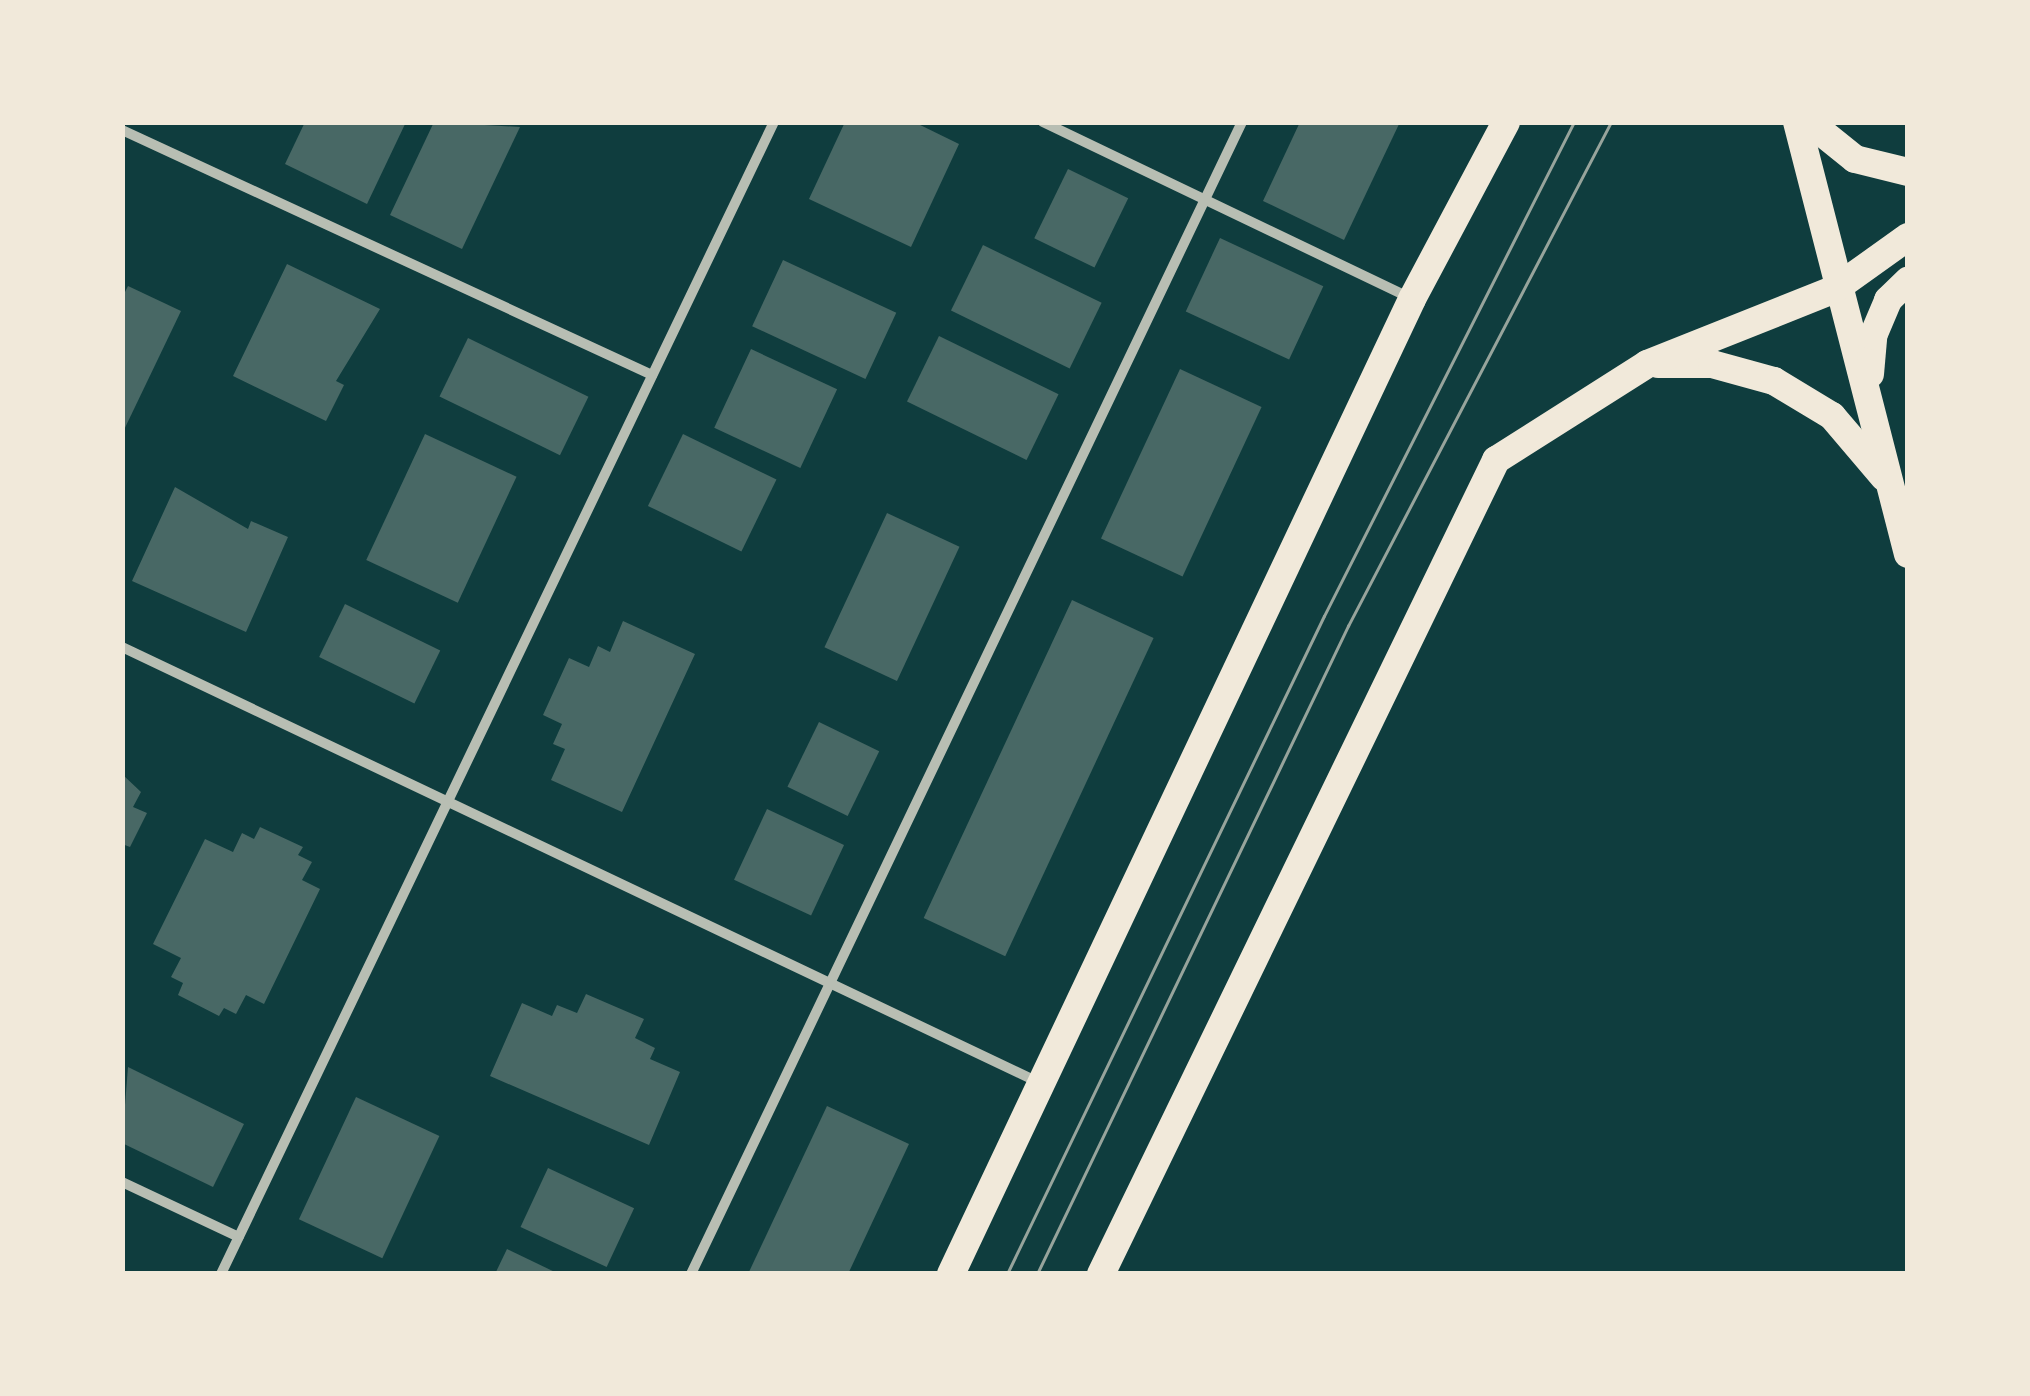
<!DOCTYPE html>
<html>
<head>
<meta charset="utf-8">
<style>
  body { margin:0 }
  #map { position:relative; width:2030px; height:1396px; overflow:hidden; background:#0f3d3e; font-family:"IBM Plex Sans",sans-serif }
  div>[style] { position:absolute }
  .building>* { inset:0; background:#486865; transform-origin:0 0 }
  .minor>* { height:10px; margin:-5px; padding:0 5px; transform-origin:5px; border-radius:5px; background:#b8beb3 }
  .trunk>* { height:28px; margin:-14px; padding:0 14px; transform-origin:14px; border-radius:14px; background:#f1e9da }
  .tram>* { height:2.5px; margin:-1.25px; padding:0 1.25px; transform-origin:1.25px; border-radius:1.25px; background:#97a49c }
  span { translate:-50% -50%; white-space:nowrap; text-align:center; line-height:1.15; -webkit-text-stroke:9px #f1e9da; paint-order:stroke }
  .frame { position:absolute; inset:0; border:125px solid #f1e9da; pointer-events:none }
</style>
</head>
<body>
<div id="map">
  <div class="building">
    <i style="clip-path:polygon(305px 122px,406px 122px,367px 204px,285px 164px)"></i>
    <i style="clip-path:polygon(434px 122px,520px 127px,462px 249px,390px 215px)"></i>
    <i style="clip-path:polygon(845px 122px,914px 122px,959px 144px,911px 247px,809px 199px)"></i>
    <i style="clip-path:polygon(1300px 122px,1400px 122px,1344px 240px,1263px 201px)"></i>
    <i style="left:1068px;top:169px;width:67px;height:77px;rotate:26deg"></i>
    <i style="left:1220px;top:238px;width:114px;height:81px;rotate:25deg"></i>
    <i style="left:983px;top:245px;width:132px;height:73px;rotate:26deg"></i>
    <i style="left:783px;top:260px;width:125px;height:73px;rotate:25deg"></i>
    <i style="clip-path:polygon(287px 264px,380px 309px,336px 381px,344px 385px,326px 421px,233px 376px)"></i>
    <i style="clip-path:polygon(128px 286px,181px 311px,122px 434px,122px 298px)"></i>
    <i style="left:939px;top:336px;width:133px;height:73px;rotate:26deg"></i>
    <i style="left:468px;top:338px;width:134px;height:65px;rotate:26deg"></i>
    <i style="left:751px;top:349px;width:95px;height:87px;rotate:25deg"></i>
    <i style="left:1180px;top:369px;width:90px;height:187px;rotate:25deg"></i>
    <i style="left:425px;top:434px;width:101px;height:139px;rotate:25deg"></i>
    <i style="left:683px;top:434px;width:104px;height:80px;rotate:26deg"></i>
    <i style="clip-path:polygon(175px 487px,248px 529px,251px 521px,288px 537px,246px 632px,132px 581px)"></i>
    <i style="left:887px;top:513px;width:80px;height:148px;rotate:25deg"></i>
    <i style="left:1072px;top:600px;width:90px;height:351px;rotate:25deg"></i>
    <i style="left:345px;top:604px;width:106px;height:59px;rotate:26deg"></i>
    <i style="clip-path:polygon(623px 621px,695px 654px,622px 812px,551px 780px,565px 749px,553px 744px,562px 724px,543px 715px,569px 658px,589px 667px,598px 646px,610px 652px)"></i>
    <i style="left:819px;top:722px;width:67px;height:72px;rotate:26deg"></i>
    <i style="clip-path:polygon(122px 774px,141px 792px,133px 807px,147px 813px,130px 847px,122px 844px)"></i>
    <i style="left:767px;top:809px;width:85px;height:78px;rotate:25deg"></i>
    <i style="clip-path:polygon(260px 827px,303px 847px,298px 855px,312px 862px,302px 880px,320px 889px,264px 1004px,246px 995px,236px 1014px,224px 1008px,219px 1016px,178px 995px,183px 983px,171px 977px,181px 958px,153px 944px,205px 839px,233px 852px,242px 833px,254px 839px)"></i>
    <i style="clip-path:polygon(586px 994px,644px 1019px,635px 1038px,655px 1048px,650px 1059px,680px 1072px,649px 1145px,490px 1076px,522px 1003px,552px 1016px,557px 1005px,577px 1013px)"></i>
    <i style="clip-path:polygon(128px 1067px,244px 1124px,213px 1187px,122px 1143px)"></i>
    <i style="left:356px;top:1097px;width:92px;height:135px;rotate:25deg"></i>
    <i style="clip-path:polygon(827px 1106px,909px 1144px,848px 1274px,748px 1274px)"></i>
    <i style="left:548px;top:1168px;width:95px;height:65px;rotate:25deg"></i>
    <i style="clip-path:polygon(507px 1249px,559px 1274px,495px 1274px)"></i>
  </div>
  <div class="minor">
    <i style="left:1043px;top:122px;width:408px;rotate:25.6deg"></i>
    <i style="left:122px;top:130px;width:584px;rotate:24.81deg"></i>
    <i style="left:122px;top:647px;width:1014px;rotate:25.4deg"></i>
    <i style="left:122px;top:1182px;width:129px;rotate:25.2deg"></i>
    <i style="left:221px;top:1274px;width:1278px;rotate:-64.36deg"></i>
    <i style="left:691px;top:1274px;width:1277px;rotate:-64.44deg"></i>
  </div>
  <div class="trunk">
    <i style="left:1797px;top:122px;width:446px;rotate:75.6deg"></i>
    <i style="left:1809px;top:122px;width:59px;rotate:38.8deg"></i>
    <i style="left:1855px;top:159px;width:55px;rotate:13.8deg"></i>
    <i style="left:1658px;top:364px;width:54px"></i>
    <i style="left:1712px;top:364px;width:64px;rotate:15.3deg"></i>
    <i style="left:1774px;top:381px;width:68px;rotate:31.1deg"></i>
    <i style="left:1832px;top:416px;width:80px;rotate:49.6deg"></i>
    <i style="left:1870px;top:374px;width:38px;rotate:-85deg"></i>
    <i style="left:1873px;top:336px;width:39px;rotate:-67deg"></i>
    <i style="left:1888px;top:300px;width:28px;rotate:-44deg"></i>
    <i style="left:951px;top:1274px;width:1078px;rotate:-64.69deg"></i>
    <i style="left:1412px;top:299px;width:200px;rotate:-62deg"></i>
    <i style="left:1101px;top:1274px;width:905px;rotate:-64.11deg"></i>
    <i style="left:1496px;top:460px;width:179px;rotate:-32.4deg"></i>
    <i style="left:1647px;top:364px;width:202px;rotate:-21.7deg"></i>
    <i style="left:1835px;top:289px;width:90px;rotate:-35.5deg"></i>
  </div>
  <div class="tram">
    <i style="left:1007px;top:1274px;width:730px;rotate:-64.28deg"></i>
    <i style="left:1324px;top:616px;width:554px;rotate:-63.16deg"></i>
    <i style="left:1037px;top:1274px;width:719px;rotate:-64.36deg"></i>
    <i style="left:1348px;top:626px;width:568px;rotate:-62.44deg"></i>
  </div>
  <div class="frame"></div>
</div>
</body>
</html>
